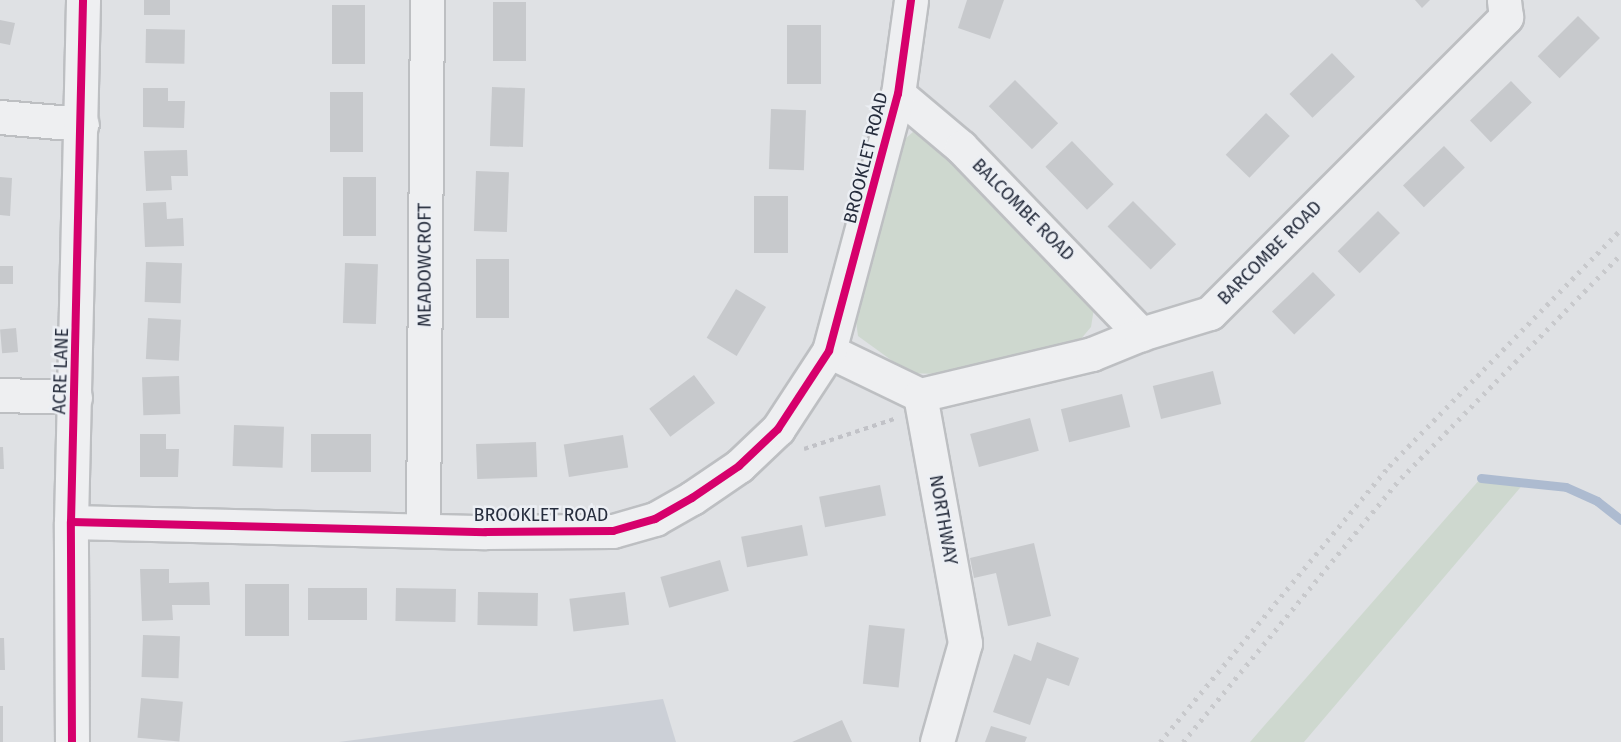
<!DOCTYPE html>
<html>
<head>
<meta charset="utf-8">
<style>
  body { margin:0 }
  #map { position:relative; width:1621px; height:742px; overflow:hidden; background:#dfe1e4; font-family:"Fira Sans",sans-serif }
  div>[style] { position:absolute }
  .built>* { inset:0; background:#ccd0d7 }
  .green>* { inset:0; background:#ced8cf }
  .stream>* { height:9px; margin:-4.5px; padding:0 4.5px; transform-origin:4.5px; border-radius:4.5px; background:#adbbd0 }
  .building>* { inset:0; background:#c7c9cc; transform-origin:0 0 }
  .path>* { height:4px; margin-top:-2px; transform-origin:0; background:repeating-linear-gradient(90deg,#c1c2c7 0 4.5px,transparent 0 9px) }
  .roads { filter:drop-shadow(2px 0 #bdbfc2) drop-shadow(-2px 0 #bdbfc2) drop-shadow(0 2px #bdbfc2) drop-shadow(0 -2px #bdbfc2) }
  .minor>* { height:33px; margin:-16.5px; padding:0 16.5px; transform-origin:16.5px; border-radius:16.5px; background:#eeeff1 }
  .rail>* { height:4.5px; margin-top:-2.25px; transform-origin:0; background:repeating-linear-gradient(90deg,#c8c9cc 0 3px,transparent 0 9px) }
  .cycleway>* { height:8px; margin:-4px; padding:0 4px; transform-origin:4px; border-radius:4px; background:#d6006c }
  span { translate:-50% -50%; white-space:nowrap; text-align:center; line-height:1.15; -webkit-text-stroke:5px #eceff4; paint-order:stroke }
  .street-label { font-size:18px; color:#262d3d }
</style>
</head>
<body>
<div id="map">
  <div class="built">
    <i style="clip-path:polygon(663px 699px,676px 742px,339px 742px)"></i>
  </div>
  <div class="green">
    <i style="clip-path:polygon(913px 132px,938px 139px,1095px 302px,1091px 327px,1080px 340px,936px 374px,909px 373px,858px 336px,854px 306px,898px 145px)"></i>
    <i style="clip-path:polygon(1481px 478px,1525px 482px,1304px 742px,1250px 742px)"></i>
  </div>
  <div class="stream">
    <i style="left:1481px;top:478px;width:85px;rotate:6deg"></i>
    <i style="left:1566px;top:487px;width:34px;rotate:24deg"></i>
    <i style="left:1597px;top:501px;width:31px;rotate:38deg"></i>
  </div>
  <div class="building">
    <i style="left:144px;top:0;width:26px;height:15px"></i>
    <i style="clip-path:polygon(967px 0,1004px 0,990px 39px,958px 28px)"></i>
    <i style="clip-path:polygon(1415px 0,1430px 0,1422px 8px)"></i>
    <i style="left:493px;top:2px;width:33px;height:59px"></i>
    <i style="left:332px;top:5px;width:33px;height:59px"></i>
    <i style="left:1578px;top:16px;width:31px;height:57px;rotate:45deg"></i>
    <i style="clip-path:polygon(0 20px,15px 23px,10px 45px,0 43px)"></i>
    <i style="left:787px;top:25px;width:34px;height:59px"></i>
    <i style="left:146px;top:29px;width:39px;height:34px;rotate:1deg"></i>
    <i style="left:1332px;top:53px;width:33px;height:59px;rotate:46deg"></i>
    <i style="left:1015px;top:80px;width:61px;height:37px;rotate:45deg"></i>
    <i style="left:1511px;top:81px;width:30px;height:57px;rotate:46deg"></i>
    <i style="left:492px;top:87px;width:33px;height:59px;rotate:2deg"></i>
    <i style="clip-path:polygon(143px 88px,168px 88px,168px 101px,185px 101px,184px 128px,143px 127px)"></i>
    <i style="left:330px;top:92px;width:33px;height:60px"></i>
    <i style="left:771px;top:109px;width:35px;height:60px;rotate:2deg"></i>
    <i style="left:1266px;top:113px;width:33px;height:58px;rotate:44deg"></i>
    <i style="left:1072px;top:141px;width:60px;height:37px;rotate:46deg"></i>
    <i style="left:1444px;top:146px;width:30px;height:57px;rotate:46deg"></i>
    <i style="clip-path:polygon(187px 150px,188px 176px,171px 176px,172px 190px,146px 191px,144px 151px)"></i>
    <i style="left:476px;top:171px;width:33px;height:60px;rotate:2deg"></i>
    <i style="clip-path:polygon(0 177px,12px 178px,10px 216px,0 215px)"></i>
    <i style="left:343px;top:177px;width:33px;height:59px"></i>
    <i style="left:754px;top:196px;width:34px;height:57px"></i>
    <i style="left:1133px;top:201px;width:61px;height:36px;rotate:45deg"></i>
    <i style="clip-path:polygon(166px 202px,167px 219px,183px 218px,184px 246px,145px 247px,143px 203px)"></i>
    <i style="left:1378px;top:211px;width:31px;height:57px;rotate:45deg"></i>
    <i style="left:476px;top:259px;width:33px;height:59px"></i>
    <i style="left:146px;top:262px;width:36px;height:40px;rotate:2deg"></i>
    <i style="left:345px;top:263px;width:33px;height:60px;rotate:2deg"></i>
    <i style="left:0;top:266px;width:13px;height:18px"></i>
    <i style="left:1313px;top:272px;width:32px;height:57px;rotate:46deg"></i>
    <i style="left:736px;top:289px;width:35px;height:57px;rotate:31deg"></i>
    <i style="left:148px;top:318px;width:33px;height:41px;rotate:3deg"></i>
    <i style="left:16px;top:328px;width:24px;height:16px;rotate:85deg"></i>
    <i style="left:1213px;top:371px;width:34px;height:62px;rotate:76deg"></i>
    <i style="left:694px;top:375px;width:35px;height:56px;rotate:53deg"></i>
    <i style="left:179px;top:376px;width:38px;height:37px;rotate:88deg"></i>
    <i style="left:1122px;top:394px;width:34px;height:63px;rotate:76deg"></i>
    <i style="left:1030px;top:418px;width:34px;height:62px;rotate:75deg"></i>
    <i style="left:234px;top:425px;width:50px;height:41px;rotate:2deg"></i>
    <i style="clip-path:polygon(140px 434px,166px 434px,166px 449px,179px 449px,178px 477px,140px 477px)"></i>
    <i style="left:311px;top:434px;width:60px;height:38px"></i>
    <i style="left:623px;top:435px;width:33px;height:60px;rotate:81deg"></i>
    <i style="left:536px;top:442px;width:35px;height:60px;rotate:88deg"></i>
    <i style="clip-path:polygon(0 447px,3px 447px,4px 469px,0 469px)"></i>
    <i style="left:880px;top:485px;width:31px;height:62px;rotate:79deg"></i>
    <i style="left:802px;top:525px;width:31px;height:62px;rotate:79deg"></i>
    <i style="clip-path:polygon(1034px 543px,1051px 616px,1008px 626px,996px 573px,974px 578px,970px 558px)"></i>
    <i style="left:720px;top:560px;width:32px;height:62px;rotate:74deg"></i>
    <i style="clip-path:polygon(140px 569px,169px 569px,169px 583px,209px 582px,210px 605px,172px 605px,173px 620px,142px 621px)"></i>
    <i style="left:245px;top:584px;width:44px;height:52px"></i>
    <i style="left:308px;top:588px;width:59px;height:32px"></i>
    <i style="left:396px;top:588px;width:60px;height:33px;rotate:1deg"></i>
    <i style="left:478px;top:592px;width:60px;height:33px;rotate:1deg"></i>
    <i style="left:625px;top:592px;width:33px;height:56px;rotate:83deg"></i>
    <i style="left:869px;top:625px;width:36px;height:59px;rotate:6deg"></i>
    <i style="left:143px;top:635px;width:37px;height:42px;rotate:2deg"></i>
    <i style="clip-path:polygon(0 638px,4px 638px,5px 670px,0 670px)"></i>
    <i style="clip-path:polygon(1037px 642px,1079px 658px,1069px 686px,1047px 678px,1030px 725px,993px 712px,1014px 654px,1031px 661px)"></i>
    <i style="left:141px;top:698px;width:42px;height:40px;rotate:5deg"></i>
    <i style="left:0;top:706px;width:3px;height:36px"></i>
    <i style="clip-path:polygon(842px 720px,852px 742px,792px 742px,815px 732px)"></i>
    <i style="clip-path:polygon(991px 726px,1027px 737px,1025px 742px,985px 742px)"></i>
  </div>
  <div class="path">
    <i style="left:804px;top:449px;width:95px;rotate:-18.4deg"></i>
  </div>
  <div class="roads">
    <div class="minor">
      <i style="left:898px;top:94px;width:82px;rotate:40.1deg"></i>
      <i style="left:961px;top:147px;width:260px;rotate:46.1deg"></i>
      <i style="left:0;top:117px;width:82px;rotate:4.9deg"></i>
      <i style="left:829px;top:351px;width:101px;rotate:25.8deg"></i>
      <i style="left:920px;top:395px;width:252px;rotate:79.7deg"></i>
      <i style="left:965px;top:643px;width:103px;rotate:105.8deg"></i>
      <i style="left:0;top:395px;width:75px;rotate:1.5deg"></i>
      <i style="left:920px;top:395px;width:177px;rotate:-13.4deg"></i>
      <i style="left:1092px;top:354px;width:53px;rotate:-22.2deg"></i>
      <i style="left:1141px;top:334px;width:72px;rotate:-16.9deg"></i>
      <i style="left:1210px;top:313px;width:419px;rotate:-45deg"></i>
      <i style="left:1506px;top:17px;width:17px;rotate:-97deg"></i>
      <i style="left:71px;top:522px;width:415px;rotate:1.4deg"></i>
      <i style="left:486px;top:532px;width:127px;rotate:-0.5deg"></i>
      <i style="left:613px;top:531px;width:44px;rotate:-15.9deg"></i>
      <i style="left:655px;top:519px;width:43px;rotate:-29.6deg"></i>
      <i style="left:692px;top:498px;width:57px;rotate:-34.2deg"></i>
      <i style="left:739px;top:466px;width:54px;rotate:-43.5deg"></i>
      <i style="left:778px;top:429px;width:93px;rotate:-56.8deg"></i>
      <i style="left:829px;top:351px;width:266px;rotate:-75deg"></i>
      <i style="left:898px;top:94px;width:95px;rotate:-82.1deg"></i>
      <i style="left:423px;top:529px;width:529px;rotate:-89.57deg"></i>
      <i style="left:72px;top:742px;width:220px;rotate:-90.3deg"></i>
      <i style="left:71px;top:522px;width:522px;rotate:-88.68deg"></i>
    </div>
  </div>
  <div class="rail">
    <i style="left:1160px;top:742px;width:359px;rotate:-50.3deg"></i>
    <i style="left:1389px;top:466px;width:332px;rotate:-45.6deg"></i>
    <i style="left:1183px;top:742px;width:342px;rotate:-50.5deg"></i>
    <i style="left:1401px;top:478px;width:314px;rotate:-45.5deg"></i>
  </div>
  <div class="cycleway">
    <i style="left:71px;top:522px;width:415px;rotate:1.4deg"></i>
    <i style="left:486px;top:532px;width:127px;rotate:-0.5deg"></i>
    <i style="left:613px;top:531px;width:44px;rotate:-15.9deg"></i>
    <i style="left:655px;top:519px;width:43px;rotate:-29.6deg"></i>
    <i style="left:692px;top:498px;width:57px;rotate:-34.2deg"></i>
    <i style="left:739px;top:466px;width:54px;rotate:-43.5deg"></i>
    <i style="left:778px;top:429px;width:93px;rotate:-56.8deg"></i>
    <i style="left:829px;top:351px;width:266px;rotate:-75deg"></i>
    <i style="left:898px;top:94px;width:95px;rotate:-82.1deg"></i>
    <i style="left:72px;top:742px;width:220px;rotate:-90.3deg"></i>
    <i style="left:71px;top:522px;width:522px;rotate:-88.68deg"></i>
  </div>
  <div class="street-label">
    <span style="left:866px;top:158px;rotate:-76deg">BROOKLET ROAD</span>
    <span style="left:1023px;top:210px;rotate:45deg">BALCOMBE ROAD</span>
    <span style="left:1270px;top:253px;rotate:-45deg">BARCOMBE ROAD</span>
    <span style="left:425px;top:265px;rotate:-90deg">MEADOWCROFT</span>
    <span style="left:61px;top:371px;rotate:-88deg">ACRE LANE</span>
    <span style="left:541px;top:515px">BROOKLET ROAD</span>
    <span style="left:943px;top:520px;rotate:80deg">NORTHWAY</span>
  </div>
</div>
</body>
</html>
